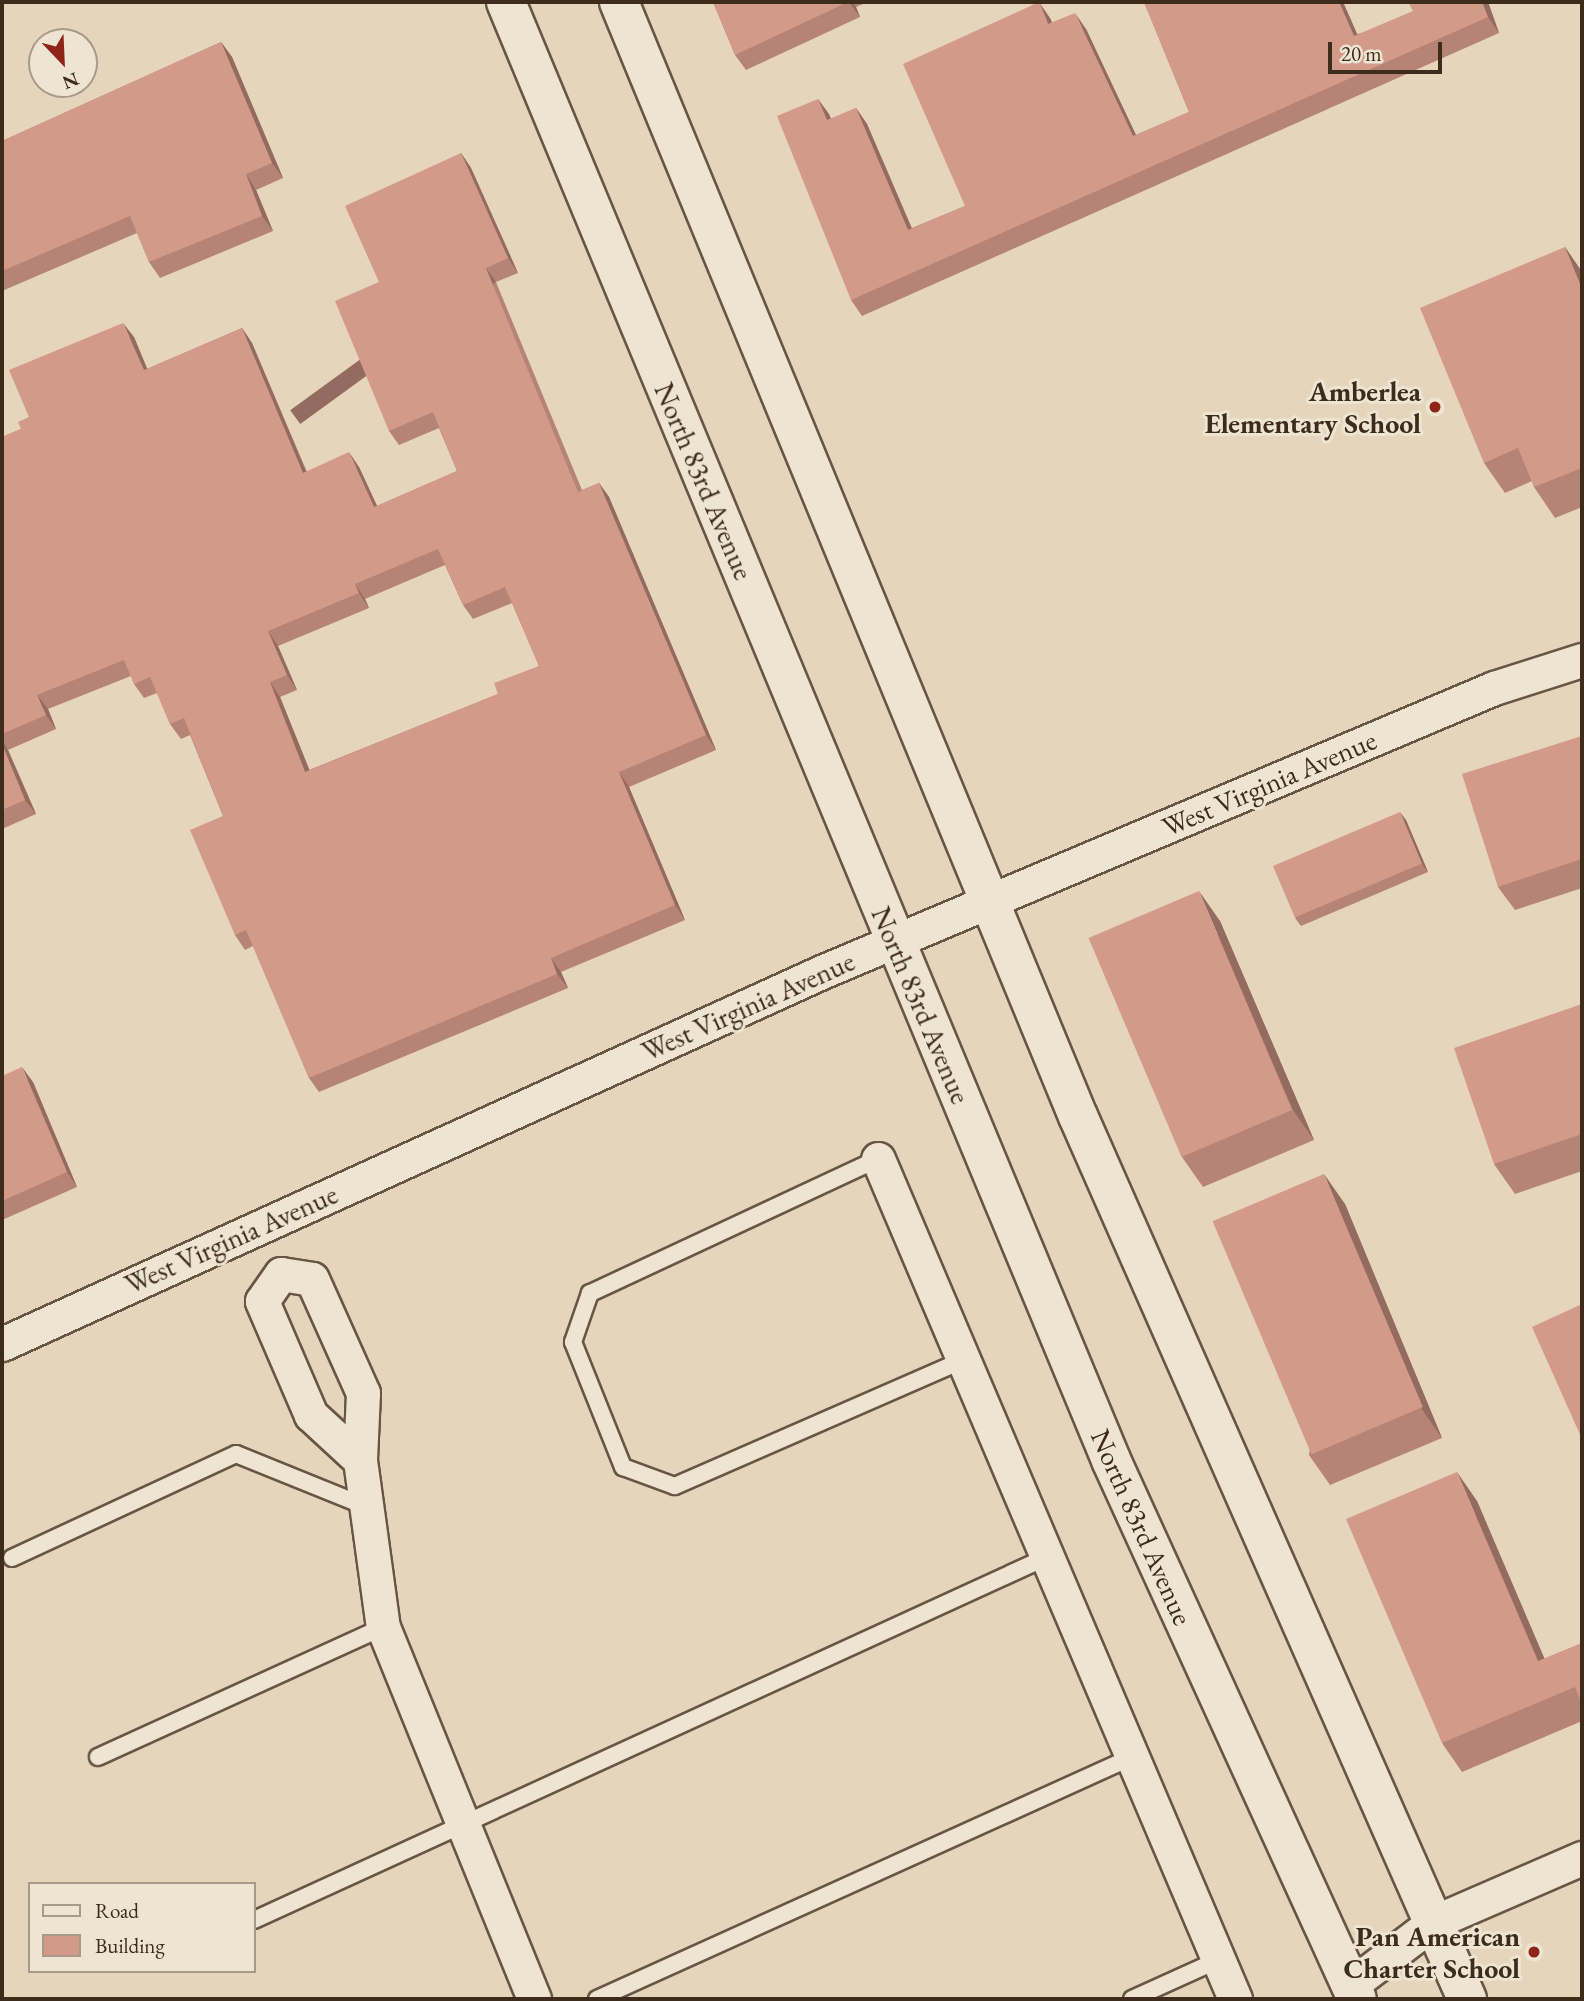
<!DOCTYPE html>
<html>
<head>
<meta charset="utf-8">
<style>
  body { margin:0 }
  #map { position:relative; width:1584px; height:2001px; overflow:hidden; background:#e5d5ba; font-family:"EB Garamond",serif }
  div>[style] { position:absolute }
  .roads { filter:drop-shadow(2px 0 #675644) drop-shadow(-2px 0 #675644) drop-shadow(0 2px #675644) drop-shadow(0 -2px #675644) }
  .service>* { height:16px; margin:-8px; padding:0 8px; transform-origin:8px; border-radius:8px; background:#eee4d2 }
  .minor>* { height:33px; margin:-16.5px; padding:0 16.5px; transform-origin:16.5px; border-radius:16.5px; background:#eee4d2 }
  .secondary>* { height:38px; margin:-19px; padding:0 19px; transform-origin:19px; border-radius:19px; background:#eee4d2 }
  .wall>* { inset:0; background:#b58476 }
  .shaded-wall>* { inset:0; background:#946b60; transform-origin:0 0 }
  .building>* { inset:0; background:#d39989; transform-origin:0 0 }
  .dots>* { width:19px; height:19px; translate:-50% -50%; box-sizing:border-box; border:4px solid #eee4d2; border-radius:50% }
  span { translate:-50% -50%; white-space:nowrap; text-align:center; line-height:1.15; -webkit-text-stroke:6px #eee4d2; paint-order:stroke }
  .poi-label { font-size:28px; color:#3d2b1c; font-weight:700 }
  .right { translate:-100% -50%; text-align:right }
  .street-label { font-size:28px; color:#3d2b1c }
  .frame { position:absolute; inset:0; border:4px solid #3d2b1c; pointer-events:none }
  .legend { position:absolute; left:28px; top:1882px; width:228px; height:91px; box-sizing:border-box; background:#eee4d2; border:2px solid #a79a89; margin:0; padding:9px 12px; list-style:none; font-size:21px; color:#3d2b1c }
  .legend li { display:flex; align-items:center; gap:14px; height:35px }
  .legend b { width:35px; border:2px solid #a79a89 }
  .north { position:absolute; left:28px; top:28px; width:70px; height:70px; box-sizing:border-box; background:#eee4d2; border:2px solid #a79a89; border-radius:50%; rotate:157deg; font-size:19px; font-weight:700; line-height:28px; text-align:center; color:#3d2b1c }
  .north::after { content:''; display:block; margin:auto; width:24px; height:32px; background:#8f2418; clip-path:polygon(50% 0,100% 100%,50% 72%,0 100%) }
  .scale { position:absolute; left:1328px; top:42px; width:114px; height:32px; box-sizing:border-box; border:4px solid #3d2b1c; border-top:0; padding-left:9px; font-size:21px; line-height:24px; white-space:nowrap; color:#3d2b1c; -webkit-text-stroke:5px #eee4d2; paint-order:stroke }
</style>
</head>
<body>
<div id="map">
  <div class="roads">
    <div class="service">
      <i style="left:878px;top:1159px;width:318px;rotate:155deg"></i>
      <i style="left:590px;top:1293px;width:52px;rotate:109.1deg"></i>
      <i style="left:573px;top:1342px;width:135px;rotate:68.2deg"></i>
      <i style="left:623px;top:1467px;width:55px;rotate:20.1deg"></i>
      <i style="left:675px;top:1486px;width:315px;rotate:-23.6deg"></i>
      <i style="left:12px;top:1558px;width:247px;rotate:-24.9deg"></i>
      <i style="left:236px;top:1454px;width:141px;rotate:22deg"></i>
      <i style="left:98px;top:1757px;width:313px;rotate:-24.5deg"></i>
      <i style="left:254px;top:1920px;width:872px;rotate:-24.6deg"></i>
      <i style="left:597px;top:1999px;width:587px;rotate:-24.34deg"></i>
      <i style="left:1132px;top:1999px;width:94px;rotate:-24.4deg"></i>
    </div>
    <div class="minor">
      <i style="left:878px;top:1159px;width:913px;rotate:66.97deg"></i>
      <i style="left:281px;top:1274px;width:31px;rotate:9deg"></i>
      <i style="left:312px;top:1279px;width:125px;rotate:65.9deg"></i>
      <i style="left:363px;top:1393px;width:67px;rotate:92.6deg"></i>
      <i style="left:360px;top:1460px;width:67px;rotate:-137.4deg"></i>
      <i style="left:311px;top:1415px;width:124px;rotate:-113.3deg"></i>
      <i style="left:262px;top:1301px;width:33px;rotate:-55deg"></i>
      <i style="left:2px;top:1344px;width:903px;rotate:-24.41deg"></i>
      <i style="left:824px;top:971px;width:727px;rotate:-22.9deg"></i>
      <i style="left:1494px;top:688px;width:92px;rotate:-17.7deg"></i>
      <i style="left:360px;top:1460px;width:169px;rotate:82.2deg"></i>
      <i style="left:383px;top:1627px;width:401px;rotate:67.9deg"></i>
      <i style="left:1351px;top:1985px;width:104px;rotate:-37.2deg"></i>
      <i style="left:1434px;top:1922px;width:161px;rotate:-23.4deg"></i>
    </div>
    <div class="secondary">
      <i style="left:506px;top:2px;width:1579px;rotate:67.46deg"></i>
      <i style="left:1111px;top:1460px;width:592px;rotate:65.47deg"></i>
      <i style="left:619px;top:2px;width:1205px;rotate:67.61deg"></i>
      <i style="left:1078px;top:1116px;width:965px;rotate:66.22deg"></i>
    </div>
  </div>
  <div class="wall">
    <i style="clip-path:polygon(713px 2px,868px 2px,856px 7px,860px 17px,746px 70px,735px 55px)"></i>
    <i style="clip-path:polygon(1144px 2px,1343px 2px,1357px 34px,1488px 2px,1499px 33px,862px 316px,851px 300px,818px 99px,831px 119px,856px 108px,867px 124px,912px 228px,965px 206px,1050px 18px,1052px 22px,1086px 29px,1136px 135px,1189px 112px)"></i>
    <i style="clip-path:polygon(221px 42px,232px 57px,283px 178px,256px 190px,273px 231px,160px 278px,149px 262px,137px 233px,2px 291px,2px 141px)"></i>
    <i style="clip-path:polygon(evenodd,461px 153px,471px 168px,518px 273px,496px 282px,582px 490px,599px 483px,609px 497px,716px 750px,629px 787px,685px 920px,561px 972px,568px 988px,319px 1092px,309px 1078px,253px 946px,245px 950px,235px 935px,223px 816px,190px 735px,181px 739px,170px 724px,157px 693px,144px 698px,134px 684px,131px 676px,48px 709px,56px 729px,8px 750px,36px 814px,2px 829px,2px 437px,21px 429px,134px 337px,147px 369px,242px 328px,252px 343px,307px 472px,359px 467px,377px 506px,457px 471px,439px 428px,399px 445px,389px 431px,379px 282px,461px 153px,445px 565px,463px 605px,473px 619px,512px 603px,539px 666px,498px 694px,309px 770px,280px 697px,297px 690px,278px 646px,369px 608px,365px 599px,445px 565px)"></i>
    <i style="clip-path:polygon(1565px 247px,1582px 272px,1582px 507px,1555px 518px,1534px 487px,1532px 481px,1505px 493px,1484px 463px)"></i>
    <i style="clip-path:polygon(1582px 736px,1582px 888px,1515px 910px,1498px 887px)"></i>
    <i style="clip-path:polygon(1406px 820px,1428px 872px,1301px 926px,1295px 918px)"></i>
    <i style="clip-path:polygon(1220px 921px,1314px 1140px,1203px 1187px,1182px 1157px)"></i>
    <i style="clip-path:polygon(1582px 1004px,1582px 1171px,1515px 1194px,1494px 1164px)"></i>
    <i style="clip-path:polygon(2px 1073px,3px 1075px,33px 1082px,77px 1187px,2px 1220px)"></i>
    <i style="clip-path:polygon(1345px 1204px,1442px 1438px,1330px 1485px,1309px 1455px)"></i>
    <i style="clip-path:polygon(1477px 1501px,1544px 1659px,1582px 1643px,1582px 1721px,1462px 1772px,1442px 1743px)"></i>
  </div>
  <div class="shaded-wall">
    <i style="clip-path:polygon(849px 2px,852px 2px,856px 7px,860px 17px)"></i>
    <i style="clip-path:polygon(1039px 2px,1050px 18px,1059px 40px,1048px 24px)"></i>
    <i style="clip-path:polygon(1339px 2px,1343px 2px,1365px 52px,1354px 36px)"></i>
    <i style="clip-path:polygon(1482px 2px,1488px 2px,1499px 33px,1488px 17px)"></i>
    <i style="clip-path:polygon(1075px 13px,1086px 29px,1144px 152px,1133px 136px)"></i>
    <i style="clip-path:polygon(221px 42px,232px 57px,283px 178px,272px 163px)"></i>
    <i style="clip-path:polygon(818px 99px,829px 114px,838px 136px,827px 120px)"></i>
    <i style="clip-path:polygon(856px 108px,867px 124px,919px 246px,908px 230px)"></i>
    <i style="clip-path:polygon(461px 153px,471px 168px,518px 273px,508px 258px)"></i>
    <i style="clip-path:polygon(246px 174px,256px 190px,273px 231px,262px 216px)"></i>
    <i style="clip-path:polygon(1565px 247px,1582px 272px,1582px 289px)"></i>
    <i style="left:486px;top:268px;width:17px;height:242px;rotate:54deg"></i>
    <i style="clip-path:polygon(123px 323px,134px 337px,154px 385px,144px 370px)"></i>
    <i style="clip-path:polygon(242px 328px,252px 343px,313px 488px,303px 473px)"></i>
    <i style="clip-path:polygon(349px 452px,359px 467px,384px 521px,374px 507px)"></i>
    <i style="clip-path:polygon(599px 483px,609px 497px,716px 750px,706px 735px)"></i>
    <i style="clip-path:polygon(355px 584px,365px 599px,369px 608px,359px 593px)"></i>
    <i style="clip-path:polygon(268px 631px,278px 646px,297px 690px,287px 675px)"></i>
    <i style="clip-path:polygon(270px 682px,280px 697px,316px 786px,305px 772px)"></i>
    <i style="clip-path:polygon(37px 695px,48px 709px,56px 729px,46px 715px)"></i>
    <i style="clip-path:polygon(2px 740px,8px 750px,36px 814px,25px 800px,2px 744px)"></i>
    <i style="clip-path:polygon(619px 772px,629px 787px,685px 920px,675px 905px)"></i>
    <i style="clip-path:polygon(1400px 812px,1406px 820px,1428px 872px,1422px 864px)"></i>
    <i style="clip-path:polygon(1199px 891px,1220px 921px,1314px 1140px,1293px 1110px)"></i>
    <i style="clip-path:polygon(551px 958px,561px 972px,568px 988px,557px 974px)"></i>
    <i style="clip-path:polygon(22px 1067px,33px 1082px,77px 1187px,67px 1172px)"></i>
    <i style="clip-path:polygon(1324px 1174px,1345px 1204px,1442px 1438px,1421px 1408px)"></i>
    <i style="clip-path:polygon(1457px 1472px,1477px 1501px,1558px 1690px,1538px 1661px)"></i>
  </div>
  <div class="building">
    <i style="clip-path:polygon(713px 2px,848px 2px,735px 55px)"></i>
    <i style="clip-path:polygon(1039px 2px,1048px 24px,1075px 13px,1133px 136px,1189px 112px,1144px 2px,1339px 2px,1354px 36px,1413px 11px,1408px 2px,1482px 2px,1488px 17px,851px 300px,777px 116px,818px 99px,827px 120px,856px 108px,908px 230px,965px 206px,903px 64px)"></i>
    <i style="clip-path:polygon(221px 42px,272px 163px,246px 174px,262px 216px,149px 262px,130px 216px,2px 271px,2px 141px)"></i>
    <i style="clip-path:polygon(evenodd,461px 153px,508px 258px,486px 268px,578px 492px,599px 483px,706px 735px,619px 772px,675px 905px,551px 958px,557px 974px,309px 1078px,246px 930px,235px 935px,190px 830px,223px 816px,184px 718px,170px 724px,150px 677px,134px 684px,124px 660px,37px 695px,46px 715px,2px 734px,2px 437px,21px 429px,18px 422px,29px 417px,9px 370px,123px 323px,144px 370px,242px 328px,303px 473px,349px 452px,374px 507px,457px 471px,433px 412px,389px 431px,335px 301px,379px 282px,345px 206px,461px 153px,438px 549px,463px 605px,505px 587px,539px 666px,494px 683px,498px 694px,305px 772px,270px 682px,287px 675px,268px 631px,359px 593px,355px 584px,438px 549px)"></i>
    <i style="clip-path:polygon(1565px 247px,1582px 289px,1582px 468px,1534px 487px,1518px 448px,1484px 463px,1420px 308px)"></i>
    <i style="clip-path:polygon(1582px 736px,1582px 859px,1498px 887px,1462px 774px)"></i>
    <i style="clip-path:polygon(2px 744px,25px 800px,2px 810px)"></i>
    <i style="left:1400px;top:812px;width:56px;height:138px;rotate:67deg"></i>
    <i style="left:1199px;top:891px;width:238px;height:120px;rotate:67deg"></i>
    <i style="clip-path:polygon(1582px 1004px,1582px 1134px,1494px 1164px,1454px 1048px)"></i>
    <i style="clip-path:polygon(22px 1067px,67px 1172px,2px 1201px,2px 1076px)"></i>
    <i style="left:1324px;top:1174px;width:253px;height:121px;rotate:67deg"></i>
    <i style="clip-path:polygon(1582px 1304px,1582px 1439px,1532px 1327px)"></i>
    <i style="clip-path:polygon(1457px 1472px,1538px 1661px,1582px 1643px,1582px 1705px,1575px 1687px,1442px 1743px,1346px 1519px)"></i>
  </div>
  <div class="dots">
    <i style="left:1435px;top:407px;background:#8f2418"></i>
    <i style="left:1534px;top:1952px;background:#8f2418"></i>
  </div>
  <div class="poi-label">
    <span class="right" style="left:1421px;top:407px">Amberlea<br>Elementary School</span>
    <span class="right" style="left:1520px;top:1952px">Pan American<br>Charter School</span>
  </div>
  <div class="street-label">
    <span style="left:704px;top:481px;rotate:67deg">North 83rd Avenue</span>
    <span style="left:1269px;top:783px;rotate:-23deg">West Virginia Avenue</span>
    <span style="left:921px;top:1005px;rotate:67deg">North 83rd Avenue</span>
    <span style="left:748px;top:1006px;rotate:-24deg">West Virginia Avenue</span>
    <span style="left:231px;top:1239px;rotate:-24deg">West Virginia Avenue</span>
    <span style="left:1142px;top:1527px;rotate:66deg">North 83rd Avenue</span>
  </div>
  <div class="frame"></div>
  <ul class="legend">
  <li><b style="height:9px;background:#eee4d2"></b>Road</li>
  <li><b style="height:19px;background:#d39989"></b>Building</li>
  </ul>
  <div class="north">N</div>
  <div class="scale">20 m</div>
</div>
</body>
</html>
